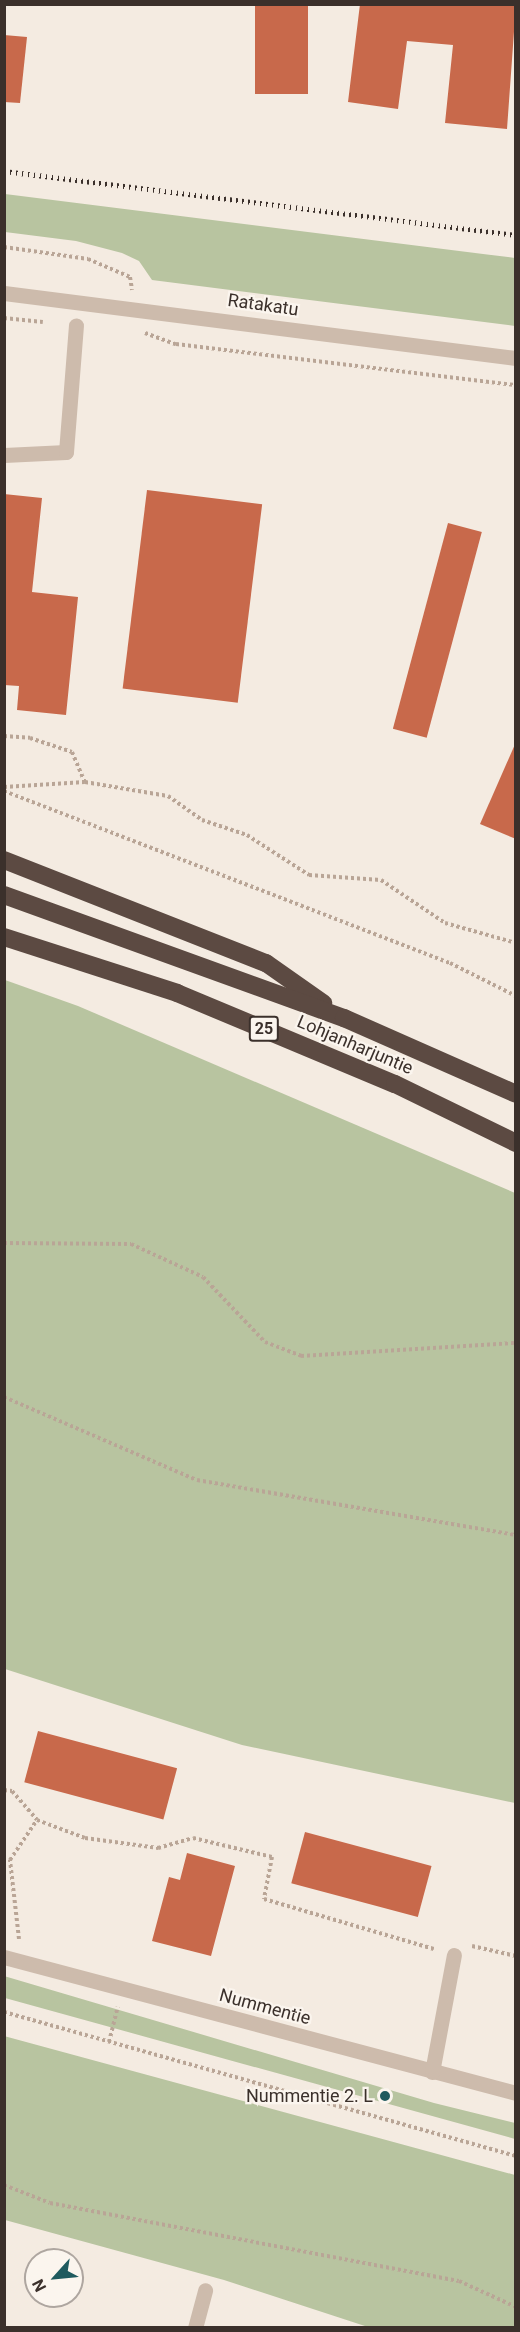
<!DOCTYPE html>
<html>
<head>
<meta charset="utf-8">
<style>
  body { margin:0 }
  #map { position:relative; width:520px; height:2332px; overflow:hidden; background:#f4ebe1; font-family:Roboto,sans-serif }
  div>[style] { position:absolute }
  .green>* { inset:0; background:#b8c4a0 }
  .building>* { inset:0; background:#c8694b; transform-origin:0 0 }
  .path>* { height:4px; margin-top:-2px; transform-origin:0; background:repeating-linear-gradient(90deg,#b9a596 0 3px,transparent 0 6px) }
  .minor>* { height:15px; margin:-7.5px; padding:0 7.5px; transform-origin:7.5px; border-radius:7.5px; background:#cdbbac }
  .highway>* { height:18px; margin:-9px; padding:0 9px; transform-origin:9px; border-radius:9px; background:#5c4a42 }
  .rail>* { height:4.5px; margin-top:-2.25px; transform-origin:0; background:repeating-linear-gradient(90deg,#3b302b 0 1.5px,transparent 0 6px) }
  .dots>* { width:16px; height:16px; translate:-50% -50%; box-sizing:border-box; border:3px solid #fbf5ee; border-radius:50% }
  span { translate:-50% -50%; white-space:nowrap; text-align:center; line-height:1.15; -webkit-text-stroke:4.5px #fbf5ee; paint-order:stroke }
  .shield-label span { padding:2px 4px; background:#fbf5ee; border:2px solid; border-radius:4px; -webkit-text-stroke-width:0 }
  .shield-label { font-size:16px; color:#3b302b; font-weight:700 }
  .street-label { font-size:18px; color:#3b302b }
  .poi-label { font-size:18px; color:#3b302b }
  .right { translate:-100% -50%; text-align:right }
  .frame { position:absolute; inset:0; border:6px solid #3b302b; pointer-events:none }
  .north { position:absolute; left:24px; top:2248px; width:60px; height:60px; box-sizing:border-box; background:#fbf5ee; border:2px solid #aea6a0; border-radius:50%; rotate:243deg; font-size:16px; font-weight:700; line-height:24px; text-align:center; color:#3b302b }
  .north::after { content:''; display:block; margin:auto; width:21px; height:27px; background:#1f5a5e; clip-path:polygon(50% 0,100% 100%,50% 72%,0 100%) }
</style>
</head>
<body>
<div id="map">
  <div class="green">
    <i style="clip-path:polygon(5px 194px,515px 258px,515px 326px,152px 280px,139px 261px,122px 253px,76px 241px,5px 232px)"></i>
    <i style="clip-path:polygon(5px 980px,78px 1006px,515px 1193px,515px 1803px,242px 1745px,5px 1669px)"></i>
    <i style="clip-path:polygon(4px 1976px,434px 2103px,515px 2123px,515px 2139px,5px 1998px)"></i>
    <i style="clip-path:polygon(4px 2036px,515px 2175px,515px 2327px,368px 2327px,224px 2280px,5px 2220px)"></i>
  </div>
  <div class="building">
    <i style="left:255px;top:4px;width:53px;height:90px"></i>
    <i style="clip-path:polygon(360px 4px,516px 4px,507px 129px,445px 123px,453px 45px,407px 41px,398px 109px,348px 102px)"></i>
    <i style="clip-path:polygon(4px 35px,27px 37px,20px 103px,4px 102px)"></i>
    <i style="left:147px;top:490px;width:116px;height:200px;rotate:7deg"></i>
    <i style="clip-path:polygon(4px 494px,42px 498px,32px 592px,78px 597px,66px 715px,17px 710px,19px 686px,4px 685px)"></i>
    <i style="left:448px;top:523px;width:35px;height:213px;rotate:15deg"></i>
    <i style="clip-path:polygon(516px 742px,516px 839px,480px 824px)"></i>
    <i style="left:38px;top:1731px;width:144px;height:53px;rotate:15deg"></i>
    <i style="left:305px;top:1832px;width:131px;height:53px;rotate:15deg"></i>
    <i style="clip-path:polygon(187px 1853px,235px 1866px,211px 1956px,152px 1941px,169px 1877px,180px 1880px)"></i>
  </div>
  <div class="path">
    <i style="left:4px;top:247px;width:85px;rotate:8.1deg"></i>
    <i style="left:88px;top:259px;width:46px;rotate:23.2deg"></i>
    <i style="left:130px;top:277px;width:13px;rotate:81deg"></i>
    <i style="left:4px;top:318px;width:39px;rotate:6deg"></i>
    <i style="left:145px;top:333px;width:33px;rotate:20deg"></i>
    <i style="left:176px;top:344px;width:342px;rotate:6.9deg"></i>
    <i style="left:4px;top:736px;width:26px;rotate:4deg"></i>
    <i style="left:30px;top:738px;width:44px;rotate:18.4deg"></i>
    <i style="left:72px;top:752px;width:33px;rotate:67deg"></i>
    <i style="left:85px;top:782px;width:84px;rotate:9.6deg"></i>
    <i style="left:168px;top:796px;width:42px;rotate:35.2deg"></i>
    <i style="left:202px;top:820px;width:47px;rotate:18.4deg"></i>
    <i style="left:247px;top:835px;width:74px;rotate:32.8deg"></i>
    <i style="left:309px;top:875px;width:72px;rotate:4deg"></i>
    <i style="left:381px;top:880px;width:77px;rotate:33.9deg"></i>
    <i style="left:445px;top:923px;width:74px;rotate:15.7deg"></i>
    <i style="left:4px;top:787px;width:81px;rotate:-3.5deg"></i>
    <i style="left:4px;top:791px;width:478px;rotate:21.1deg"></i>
    <i style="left:450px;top:963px;width:74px;rotate:26.6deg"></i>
    <i style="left:4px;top:1243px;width:127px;rotate:0.5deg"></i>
    <i style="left:131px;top:1244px;width:79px;rotate:24.6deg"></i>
    <i style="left:203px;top:1277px;width:90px;rotate:46.4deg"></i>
    <i style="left:265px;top:1342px;width:39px;rotate:21deg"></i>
    <i style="left:301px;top:1356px;width:215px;rotate:-3.5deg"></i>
    <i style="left:4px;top:1397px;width:210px;rotate:23.3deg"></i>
    <i style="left:197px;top:1480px;width:324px;rotate:9.8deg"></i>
    <i style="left:4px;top:1790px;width:8px;rotate:7deg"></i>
    <i style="left:12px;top:1791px;width:38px;rotate:49deg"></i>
    <i style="left:19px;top:1939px;width:80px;rotate:-96.5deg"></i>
    <i style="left:10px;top:1860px;width:48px;rotate:-56deg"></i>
    <i style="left:37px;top:1820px;width:51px;rotate:20.6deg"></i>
    <i style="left:85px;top:1838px;width:74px;rotate:7.8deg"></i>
    <i style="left:158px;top:1848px;width:36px;rotate:-16deg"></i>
    <i style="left:193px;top:1838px;width:81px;rotate:13.5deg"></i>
    <i style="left:272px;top:1857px;width:43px;rotate:100.8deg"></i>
    <i style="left:264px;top:1899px;width:177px;rotate:16.4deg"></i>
    <i style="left:472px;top:1946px;width:45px;rotate:12.8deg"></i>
    <i style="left:4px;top:2012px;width:532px;rotate:15.71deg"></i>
    <i style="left:109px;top:2042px;width:36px;rotate:-76deg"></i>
    <i style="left:4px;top:2185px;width:49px;rotate:21.4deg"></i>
    <i style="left:50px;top:2203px;width:416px;rotate:10.8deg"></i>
    <i style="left:459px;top:2281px;width:63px;rotate:24.5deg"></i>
  </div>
  <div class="minor">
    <i style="left:4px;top:293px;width:516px;rotate:7.24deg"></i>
    <i style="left:4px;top:455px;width:62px;rotate:-2.8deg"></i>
    <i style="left:66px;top:452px;width:127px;rotate:-85.5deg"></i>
    <i style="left:4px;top:1957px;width:530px;rotate:14.88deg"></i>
    <i style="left:432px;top:2072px;width:119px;rotate:-79.4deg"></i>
    <i style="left:195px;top:2328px;width:39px;rotate:-75deg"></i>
  </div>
  <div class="highway">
    <i style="left:4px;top:860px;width:282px;rotate:21.5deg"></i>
    <i style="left:266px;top:963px;width:70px;rotate:35.1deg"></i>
    <i style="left:4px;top:895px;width:362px;rotate:19.9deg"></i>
    <i style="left:344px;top:1018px;width:188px;rotate:23.8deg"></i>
    <i style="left:4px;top:937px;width:182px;rotate:17.9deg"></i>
    <i style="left:177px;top:993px;width:236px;rotate:22.7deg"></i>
    <i style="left:395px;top:1084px;width:135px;rotate:26deg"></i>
  </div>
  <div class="rail">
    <i style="left:4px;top:171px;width:516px;rotate:7.13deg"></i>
  </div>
  <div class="dots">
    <i style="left:385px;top:2096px;background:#1f5a5e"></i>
  </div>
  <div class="shield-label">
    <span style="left:264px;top:1029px">25</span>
  </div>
  <div class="street-label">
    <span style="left:263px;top:305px;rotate:8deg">Ratakatu</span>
    <span style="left:355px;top:1045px;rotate:23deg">Lohjanharjuntie</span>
    <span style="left:265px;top:2007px;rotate:15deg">Nummentie</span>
  </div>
  <div class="poi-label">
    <span class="right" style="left:373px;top:2096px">Nummentie 2. L</span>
  </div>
  <div class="frame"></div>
  <div class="north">N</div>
</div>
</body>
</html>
